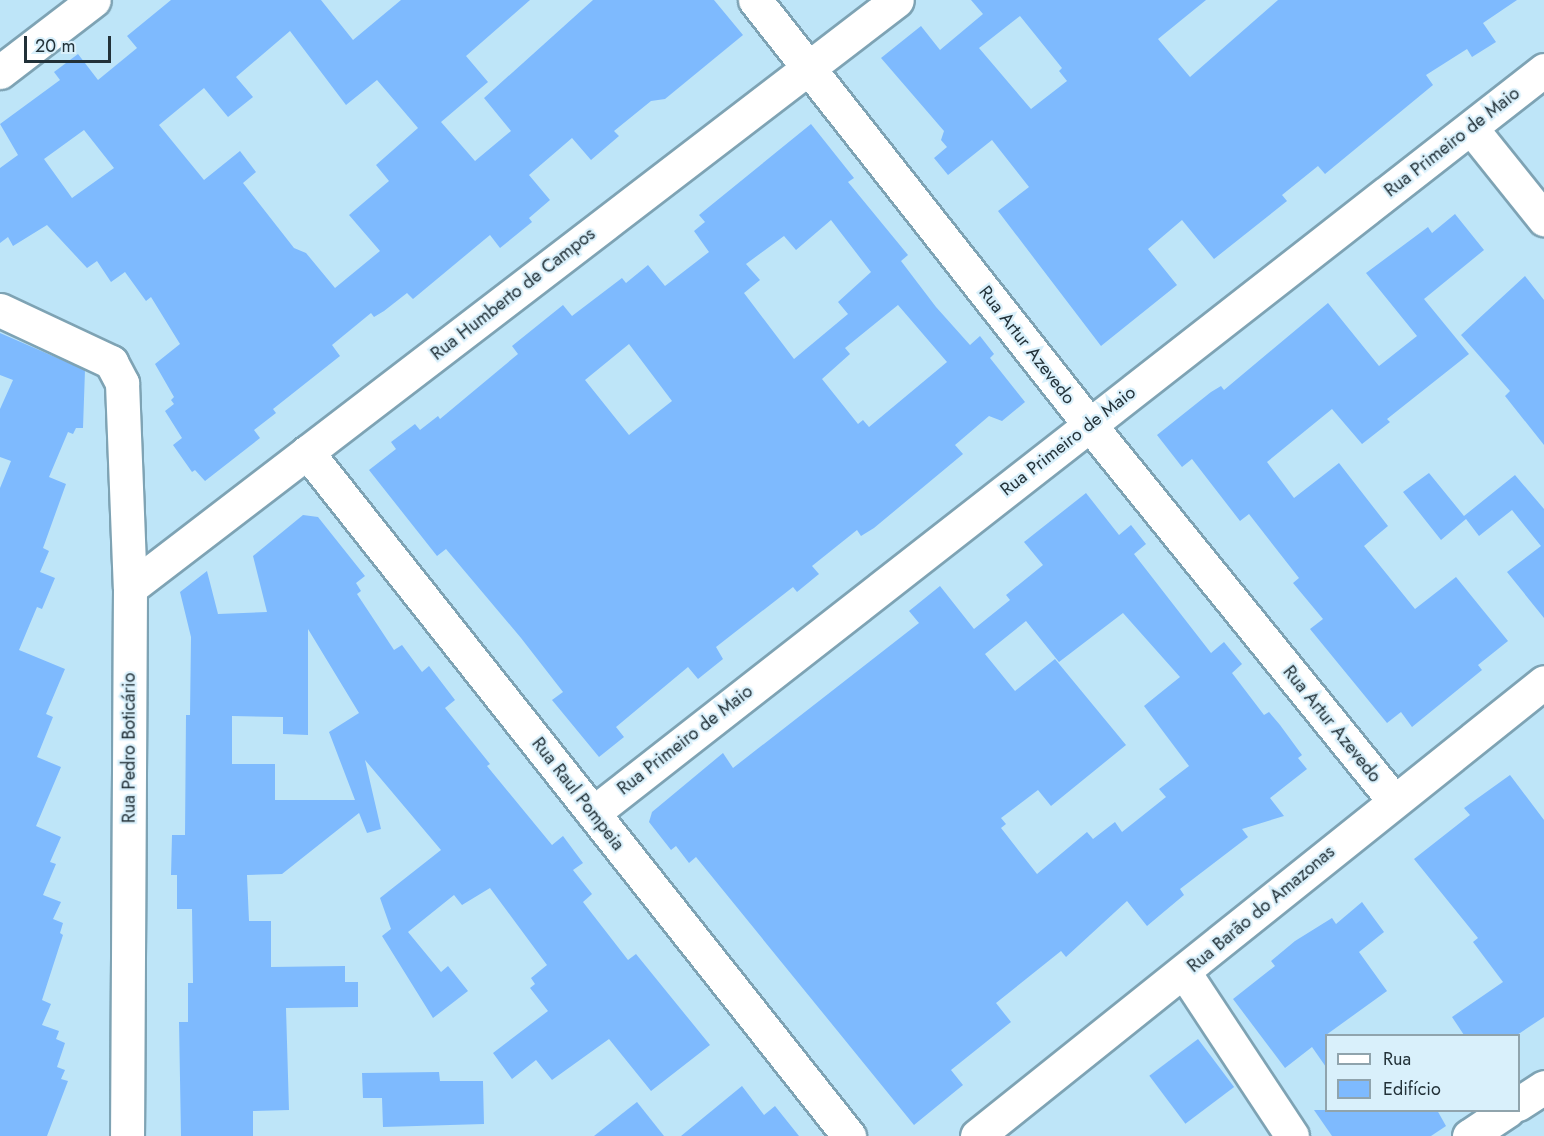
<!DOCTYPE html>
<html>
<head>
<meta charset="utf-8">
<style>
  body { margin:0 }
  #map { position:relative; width:1544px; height:1136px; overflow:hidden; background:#bee5f8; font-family:Jost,sans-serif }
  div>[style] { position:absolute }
  .building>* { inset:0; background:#7ebafe; transform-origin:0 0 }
  .roads { filter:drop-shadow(2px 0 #7ea3b4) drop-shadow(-2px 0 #7ea3b4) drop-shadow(0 2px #7ea3b4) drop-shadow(0 -2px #7ea3b4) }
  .minor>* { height:33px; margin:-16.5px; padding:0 16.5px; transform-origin:16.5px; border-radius:16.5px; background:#fff }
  span { translate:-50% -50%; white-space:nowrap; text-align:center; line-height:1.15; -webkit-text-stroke:4.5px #d9f0fb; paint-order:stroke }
  .street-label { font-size:18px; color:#223138 }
  .legend { position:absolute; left:1325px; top:1034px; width:195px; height:78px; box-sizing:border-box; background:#d9f0fb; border:2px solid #90a4ad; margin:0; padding:8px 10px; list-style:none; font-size:18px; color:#223138 }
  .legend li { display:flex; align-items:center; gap:12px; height:30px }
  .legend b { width:30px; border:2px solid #90a4ad }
  .scale { position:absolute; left:24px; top:36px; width:87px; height:27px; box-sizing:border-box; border:3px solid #223138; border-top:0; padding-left:8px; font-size:18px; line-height:21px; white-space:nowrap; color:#223138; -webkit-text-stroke:4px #d9f0fb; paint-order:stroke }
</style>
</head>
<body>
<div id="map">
  <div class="building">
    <i style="clip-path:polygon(evenodd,171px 0,321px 0,353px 40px,401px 0,530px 0,466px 56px,488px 82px,441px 122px,475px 161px,511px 131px,484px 98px,593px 0,714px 0,743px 35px,665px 99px,651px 101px,614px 131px,619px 136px,591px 160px,572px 138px,529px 175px,550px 200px,529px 218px,532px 222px,500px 248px,490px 235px,413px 299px,407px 293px,384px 311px,374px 317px,371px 313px,332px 345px,340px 356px,273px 409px,276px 413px,254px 430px,260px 438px,205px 481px,195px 470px,192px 472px,173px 445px,182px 438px,165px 411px,174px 404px,171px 400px,174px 397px,155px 364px,180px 344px,151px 297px,146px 301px,125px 272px,111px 282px,97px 261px,87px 268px,47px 225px,13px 246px,8px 237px,0 243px,0 168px,18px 155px,0 124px,60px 80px,54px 72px,78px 54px,98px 80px,137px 48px,127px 36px,171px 0,290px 31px,346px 105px,377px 80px,418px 128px,376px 165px,389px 181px,349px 215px,380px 251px,335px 288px,306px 253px,294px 248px,243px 183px,256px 172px,240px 151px,204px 180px,159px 125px,204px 88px,228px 117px,253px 97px,236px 77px,290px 31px,171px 0,84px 130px,114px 168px,72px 198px,44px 159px,84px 130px)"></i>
    <i style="clip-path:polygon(evenodd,971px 0,1206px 0,1158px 39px,1190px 77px,1278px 0,1517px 0,1483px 23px,1496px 42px,1472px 57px,1467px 49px,1426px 75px,1433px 85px,1325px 174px,1318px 166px,1282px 195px,1287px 201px,1214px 259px,1182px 220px,1148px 249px,1177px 285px,1101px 346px,998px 211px,1029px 187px,992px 140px,948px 175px,934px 158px,947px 147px,941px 140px,944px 131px,881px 58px,921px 26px,940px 50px,983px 14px,971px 0,1020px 16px,1062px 68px,1059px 71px,1067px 81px,1031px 109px,979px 48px,1020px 16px)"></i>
    <i style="clip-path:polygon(evenodd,811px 124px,854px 178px,848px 182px,908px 255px,901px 261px,936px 307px,970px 345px,980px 336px,994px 354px,990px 358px,1025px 402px,1002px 421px,989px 416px,955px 445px,963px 454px,874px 528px,861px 536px,857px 530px,812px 566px,819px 574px,797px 592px,793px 587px,716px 647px,723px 659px,698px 679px,688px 667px,616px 727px,624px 737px,599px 757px,552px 700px,563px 692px,521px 638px,446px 549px,437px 556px,369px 470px,396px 449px,391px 442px,415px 424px,420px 430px,438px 416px,440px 419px,518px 354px,512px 346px,563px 305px,572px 316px,622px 278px,626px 283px,648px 265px,665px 286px,709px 252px,694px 231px,705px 222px,699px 215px,811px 124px,831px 220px,871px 272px,838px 302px,848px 314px,794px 359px,744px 293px,760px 280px,746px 264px,784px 236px,796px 250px,831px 220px,811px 124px,898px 305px,947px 362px,869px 427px,863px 420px,858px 424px,822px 379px,850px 354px,845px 348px,898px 305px,811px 124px,629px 344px,672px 401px,629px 435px,585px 380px,629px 344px)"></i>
    <i style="clip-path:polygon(1455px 214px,1484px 250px,1424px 299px,1469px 354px,1387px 419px,1390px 422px,1362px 444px,1332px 409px,1267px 462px,1294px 498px,1339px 463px,1388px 526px,1364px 546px,1415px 609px,1456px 577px,1508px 641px,1478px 665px,1482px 670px,1412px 727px,1401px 712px,1387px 723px,1310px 629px,1323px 619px,1293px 583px,1299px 578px,1249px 514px,1240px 521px,1192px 459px,1182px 467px,1157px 435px,1211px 392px,1221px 386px,1224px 390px,1328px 303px,1379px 366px,1417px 336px,1366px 273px,1428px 227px,1432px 233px)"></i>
    <i style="clip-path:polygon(1525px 276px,1544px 300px,1544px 445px,1505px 396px,1510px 391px,1461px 335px)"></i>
    <i style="clip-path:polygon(0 333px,85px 370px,83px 428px,76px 428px,73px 434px,68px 432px,49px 477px,66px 484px,43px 548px,49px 551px,40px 572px,55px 578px,42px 609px,37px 607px,19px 650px,65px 669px,46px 714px,53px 717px,37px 757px,61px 767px,36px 826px,61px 837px,50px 862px,56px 864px,43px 895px,61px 902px,53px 919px,63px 923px,60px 933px,63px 935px,42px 1000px,51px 1004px,42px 1025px,59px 1031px,56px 1039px,65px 1043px,57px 1067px,65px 1070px,61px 1079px,68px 1081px,47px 1136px,0 1136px,0 488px,11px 461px,0 457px,0 409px,13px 380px,0 375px)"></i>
    <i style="clip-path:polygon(1429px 473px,1464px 516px,1515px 475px,1544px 509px,1544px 618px,1507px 572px,1541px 546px,1512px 510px,1479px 536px,1466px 519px,1441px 540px,1403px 492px)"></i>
    <i style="clip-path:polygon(evenodd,1086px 493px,1119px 535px,1131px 525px,1146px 544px,1134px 554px,1211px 653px,1224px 642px,1242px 664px,1232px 673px,1264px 715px,1269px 712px,1280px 725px,1302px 755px,1298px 758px,1307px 769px,1270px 798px,1284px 816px,1242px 829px,1248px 837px,1180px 889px,1184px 895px,1147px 926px,1127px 901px,1066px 957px,1061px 951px,996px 1003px,1011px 1022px,951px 1070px,963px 1085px,914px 1125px,696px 857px,689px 863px,676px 846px,671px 850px,649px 822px,652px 812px,723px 753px,733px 768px,919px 623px,909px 611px,940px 586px,974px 629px,1010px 600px,1006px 595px,1043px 565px,1024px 542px,1086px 493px,1123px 613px,1180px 677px,1144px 706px,1189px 766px,1159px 789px,1166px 797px,1122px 832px,1115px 822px,1093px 839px,1087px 832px,1037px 874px,1001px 828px,1006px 824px,1001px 818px,1038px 790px,1051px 806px,1126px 745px,1055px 659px,1015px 691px,985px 654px,1026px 621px,1059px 662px,1123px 613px)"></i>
    <i style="clip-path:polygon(evenodd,303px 515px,318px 517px,365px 576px,356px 583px,361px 591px,357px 594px,394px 650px,402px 645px,422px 672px,429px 666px,455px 700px,445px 708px,490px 764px,487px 766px,552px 845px,563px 836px,583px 863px,573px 870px,592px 894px,583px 902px,628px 960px,636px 954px,710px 1045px,651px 1091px,609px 1039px,552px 1080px,536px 1060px,512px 1079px,493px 1053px,548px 1011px,530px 988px,535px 984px,531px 978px,547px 965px,490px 888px,462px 905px,454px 895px,408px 932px,441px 972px,448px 966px,468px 991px,433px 1018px,382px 936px,391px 929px,380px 898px,441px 850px,365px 760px,381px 829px,367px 833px,359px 813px,282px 874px,247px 875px,249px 921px,271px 921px,271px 967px,345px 966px,345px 982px,358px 982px,358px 1007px,286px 1008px,289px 1110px,253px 1111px,253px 1136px,181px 1136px,179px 1022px,188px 1022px,188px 983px,193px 983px,192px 909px,177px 909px,177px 875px,171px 875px,172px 835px,185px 835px,186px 715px,190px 715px,191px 637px,180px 592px,207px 571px,218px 614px,267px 612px,253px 556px,303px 515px,308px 629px,359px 713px,329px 732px,355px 800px,275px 800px,275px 764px,232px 764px,232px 716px,283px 717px,283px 734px,308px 735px,308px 629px)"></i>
    <i style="clip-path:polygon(1510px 775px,1544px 820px,1544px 1017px,1517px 1035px,1464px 1035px,1452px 1017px,1503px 982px,1473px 942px,1478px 938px,1414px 859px,1470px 815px,1464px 808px)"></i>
    <i style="clip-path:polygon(1362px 902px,1384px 932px,1359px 952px,1387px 991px,1326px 1035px,1326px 1067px,1312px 1047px,1285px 1068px,1233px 999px,1275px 966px,1271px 961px,1295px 941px,1332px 918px,1336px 924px)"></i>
    <i style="left:1198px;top:1039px;width:60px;height:61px;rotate:53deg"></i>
    <i style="clip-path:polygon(439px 1072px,440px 1081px,483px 1081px,484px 1124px,383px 1127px,382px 1098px,363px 1098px,362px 1073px)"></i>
    <i style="clip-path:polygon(742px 1086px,764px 1115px,775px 1106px,799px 1136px,681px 1136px)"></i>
    <i style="clip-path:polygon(637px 1102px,664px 1136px,594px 1136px,628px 1109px)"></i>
    <i style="clip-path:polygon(1314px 1110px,1437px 1110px,1446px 1126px,1431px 1136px,1332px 1136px)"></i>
  </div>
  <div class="roads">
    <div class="minor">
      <i style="left:755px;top:0;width:540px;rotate:51.77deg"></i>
      <i style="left:1089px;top:424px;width:483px;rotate:51deg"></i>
      <i style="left:0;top:72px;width:118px;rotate:-37.5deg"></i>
      <i style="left:1471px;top:128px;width:117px;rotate:51.3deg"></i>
      <i style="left:0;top:310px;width:123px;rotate:25.1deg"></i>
      <i style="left:111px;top:362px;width:24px;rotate:62deg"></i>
      <i style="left:122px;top:383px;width:205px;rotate:87.8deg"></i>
      <i style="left:130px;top:588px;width:548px;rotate:90.31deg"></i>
      <i style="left:307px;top:452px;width:873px;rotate:51.61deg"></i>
      <i style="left:130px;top:588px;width:966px;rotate:-37.47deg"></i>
      <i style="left:593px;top:813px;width:1207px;rotate:-38deg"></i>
      <i style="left:1184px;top:972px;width:196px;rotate:56.6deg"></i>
      <i style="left:1518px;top:1104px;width:31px;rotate:-33deg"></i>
      <i style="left:977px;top:1136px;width:726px;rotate:-38.68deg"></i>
      <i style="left:1469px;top:1136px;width:47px;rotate:-33.7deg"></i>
    </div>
  </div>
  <div class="street-label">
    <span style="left:1452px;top:142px;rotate:-38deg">Rua Primeiro de Maio</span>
    <span style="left:513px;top:294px;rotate:-38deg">Rua Humberto de Campos</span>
    <span style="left:1027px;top:345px;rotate:52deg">Rua Artur Azevedo</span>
    <span style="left:1068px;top:441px;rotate:-38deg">Rua Primeiro de Maio</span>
    <span style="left:1332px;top:724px;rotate:51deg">Rua Artur Azevedo</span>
    <span style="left:685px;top:740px;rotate:-38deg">Rua Primeiro de Maio</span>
    <span style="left:129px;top:748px;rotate:-90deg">Rua Pedro Boticário</span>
    <span style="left:578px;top:794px;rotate:52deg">Rua Raul Pompeia</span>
    <span style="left:1261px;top:909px;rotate:-40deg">Rua Barão do Amazonas</span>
  </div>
  <ul class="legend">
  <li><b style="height:8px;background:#fff"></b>Rua</li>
  <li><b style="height:16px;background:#7ebafe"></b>Edifício</li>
  </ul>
  <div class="scale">20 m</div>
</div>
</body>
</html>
